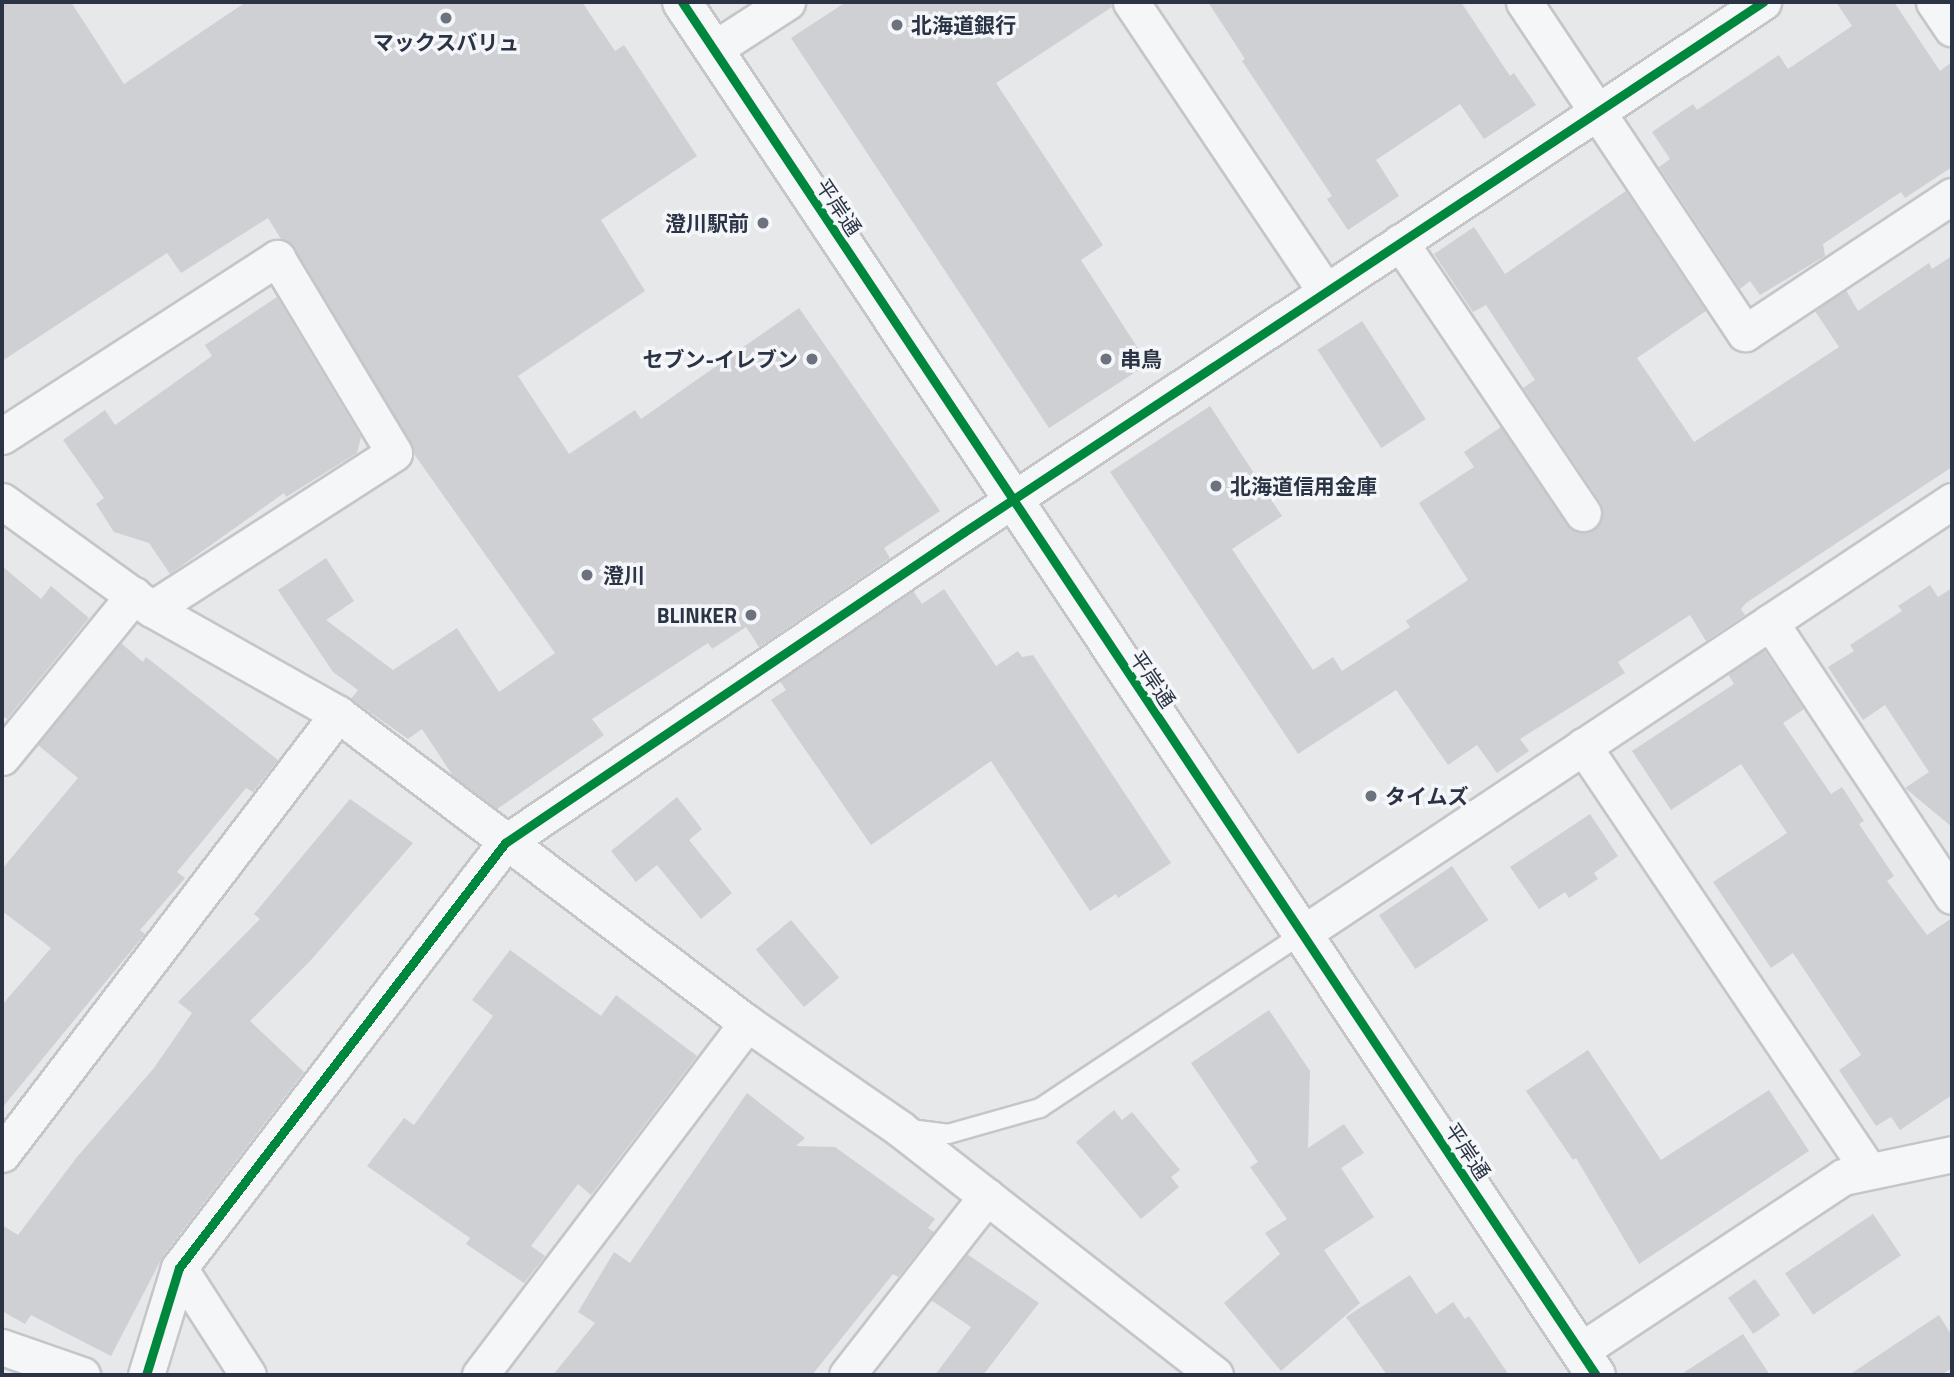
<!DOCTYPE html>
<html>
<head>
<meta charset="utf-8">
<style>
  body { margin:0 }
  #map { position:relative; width:1954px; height:1377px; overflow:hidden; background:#e6e8ea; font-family:"Titillium Web","Noto Sans JP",sans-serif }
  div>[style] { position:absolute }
  .building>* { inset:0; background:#ced0d3; transform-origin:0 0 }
  .roads { filter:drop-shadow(2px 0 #c4c6c8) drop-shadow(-2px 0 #c4c6c8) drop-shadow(0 2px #c4c6c8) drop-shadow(0 -2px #c4c6c8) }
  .service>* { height:18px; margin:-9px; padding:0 9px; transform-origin:9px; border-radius:9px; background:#f5f6f7 }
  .minor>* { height:35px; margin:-17.5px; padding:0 17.5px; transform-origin:17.5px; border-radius:17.5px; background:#f5f6f7 }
  .tertiary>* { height:38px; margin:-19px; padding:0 19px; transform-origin:19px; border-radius:19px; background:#f5f6f7 }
  .cycleway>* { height:9px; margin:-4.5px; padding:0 4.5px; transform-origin:4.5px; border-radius:4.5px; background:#00873e }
  .dots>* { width:19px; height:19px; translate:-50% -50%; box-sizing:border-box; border:4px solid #f4f6f9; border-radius:50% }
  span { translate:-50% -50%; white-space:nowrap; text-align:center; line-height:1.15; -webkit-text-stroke:7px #f4f6f9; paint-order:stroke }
  .poi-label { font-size:21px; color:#2b3445; font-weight:700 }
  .left { translate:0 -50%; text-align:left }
  .right { translate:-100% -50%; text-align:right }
  .street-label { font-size:21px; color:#2b3445 }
  .frame { position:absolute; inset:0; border:4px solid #2b3445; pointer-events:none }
</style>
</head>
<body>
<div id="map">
  <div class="building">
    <i style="clip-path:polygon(2px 2px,71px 2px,124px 84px,246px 2px,582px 2px,615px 51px,624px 45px,697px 156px,601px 220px,645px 291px,518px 376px,569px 454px,635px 410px,641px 419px,799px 308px,940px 511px,884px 548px,890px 558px,759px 647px,746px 627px,712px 649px,708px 643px,592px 719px,604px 735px,497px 809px,453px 776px,422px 729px,408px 739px,351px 699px,358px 690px,333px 672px,278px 590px,326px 558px,354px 601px,326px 620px,393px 670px,457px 628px,499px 692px,555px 653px,414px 454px,294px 248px,281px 239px,268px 218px,181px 273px,167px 253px,2px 361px)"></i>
    <i style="clip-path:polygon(846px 2px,1111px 2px,1112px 7px,996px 83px,1103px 245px,1081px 260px,1148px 364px,1049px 428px,791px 38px)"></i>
    <i style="clip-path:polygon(1208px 2px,1461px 2px,1510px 76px,1514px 73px,1536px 105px,1484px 139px,1460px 104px,1376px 160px,1399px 196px,1348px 230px,1327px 199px,1332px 196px,1242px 61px,1245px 59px)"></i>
    <i style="clip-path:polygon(1836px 2px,1894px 2px,1940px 71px,1952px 62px,1952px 167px,1905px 198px,1901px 192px,1823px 244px,1825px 256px,1760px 295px,1750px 281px,1740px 289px,1659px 167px,1670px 159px,1652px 132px,1693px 104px,1697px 110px,1779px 55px,1788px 69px,1852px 26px)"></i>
    <i style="clip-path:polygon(1626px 191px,1706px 311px,1637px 358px,1694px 442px,1839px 347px,1815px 311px,1846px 290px,1858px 311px,1929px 263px,1932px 269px,1952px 256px,1952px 467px,1746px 603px,1741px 609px,1745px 615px,1706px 641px,1690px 615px,1618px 662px,1625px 673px,1520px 739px,1529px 751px,1497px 773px,1477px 745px,1448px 765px,1396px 690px,1298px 754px,1110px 472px,1210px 406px,1282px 516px,1232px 549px,1313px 670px,1333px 657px,1342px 671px,1410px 627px,1406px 621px,1468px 580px,1419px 503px,1474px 467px,1464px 452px,1501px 427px,1567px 525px,1585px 533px,1601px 522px,1600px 502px,1523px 388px,1535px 380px,1486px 305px,1473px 312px,1434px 254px,1474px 227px,1505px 274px)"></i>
    <i style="clip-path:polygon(277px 297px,361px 437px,357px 453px,286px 497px,284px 493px,170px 574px,149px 543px,114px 532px,96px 504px,104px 498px,63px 440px,105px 410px,115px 425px,212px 356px,205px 345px)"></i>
    <i style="left:1362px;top:321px;width:117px;height:53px;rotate:57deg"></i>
    <i style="clip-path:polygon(2px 566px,41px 599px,51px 586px,89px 618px,7px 719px,2px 715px)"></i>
    <i style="clip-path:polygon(1930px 585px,1938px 597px,1952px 588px,1952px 827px,1905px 788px,1929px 772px,1885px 705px,1863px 720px,1828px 667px,1854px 651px,1850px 645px,1902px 611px,1898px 606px)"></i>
    <i style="clip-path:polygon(944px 589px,996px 666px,1018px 651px,1022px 657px,1033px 655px,1171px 863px,1118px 898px,1116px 894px,1090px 911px,991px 761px,871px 845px,771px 700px,786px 690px,780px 681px,913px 591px,922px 604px)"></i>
    <i style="clip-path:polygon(121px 643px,143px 662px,146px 657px,278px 760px,253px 792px,246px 788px,177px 872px,185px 878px,140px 930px,145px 934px,2px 1108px,2px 1005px,51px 948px,2px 911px,2px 869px,78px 778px,38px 745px)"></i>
    <i style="clip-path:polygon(1764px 650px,1804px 709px,1783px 723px,1831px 794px,1842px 787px,1864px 821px,1859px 824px,1894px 876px,1887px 881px,1927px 935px,1952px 918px,1952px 1095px,1900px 1130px,1891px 1117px,1876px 1126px,1839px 1070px,1861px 1055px,1793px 953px,1771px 968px,1713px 882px,1787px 833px,1741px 764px,1671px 810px,1632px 751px,1734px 684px,1728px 674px)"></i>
    <i style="clip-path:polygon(677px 797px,702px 829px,689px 840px,732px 893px,701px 919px,657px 865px,636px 882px,611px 851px)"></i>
    <i style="clip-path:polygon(350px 799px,413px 843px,311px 960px,250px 1021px,304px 1072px,163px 1256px,111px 1356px,31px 1315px,25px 1324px,2px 1311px,2px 1225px,18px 1235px,77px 1157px,154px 1068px,192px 1013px,178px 1002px,260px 919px,254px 914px)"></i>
    <i style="clip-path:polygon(1590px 814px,1618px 856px,1594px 873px,1598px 879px,1569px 898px,1565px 892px,1539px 909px,1510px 867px)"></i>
    <i style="left:1452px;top:866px;width:65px;height:88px;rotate:56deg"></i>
    <i style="left:791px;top:920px;width:75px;height:46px;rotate:50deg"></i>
    <i style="clip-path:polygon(510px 950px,601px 1016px,616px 995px,697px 1056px,591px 1195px,578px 1184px,531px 1246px,545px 1256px,524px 1283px,466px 1244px,470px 1238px,367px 1166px,404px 1118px,414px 1125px,493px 1016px,472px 1000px)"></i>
    <i style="clip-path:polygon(1269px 1010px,1310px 1071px,1308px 1148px,1344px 1124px,1364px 1153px,1341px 1168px,1374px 1217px,1324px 1250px,1360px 1303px,1281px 1371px,1224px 1303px,1280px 1254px,1265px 1233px,1287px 1219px,1250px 1167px,1258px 1162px,1191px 1063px)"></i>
    <i style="clip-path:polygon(1588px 1050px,1661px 1160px,1769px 1090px,1809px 1151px,1639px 1264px,1576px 1158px,1573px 1160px,1526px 1091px)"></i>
    <i style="clip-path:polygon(747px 1093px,805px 1138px,796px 1146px,835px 1147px,935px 1219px,928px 1228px,934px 1232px,898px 1277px,893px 1274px,812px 1375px,553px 1375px,595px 1323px,578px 1312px,614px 1252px,630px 1263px)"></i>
    <i style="clip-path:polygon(1114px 1110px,1122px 1120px,1132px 1112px,1180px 1170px,1171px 1177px,1179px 1187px,1141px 1219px,1076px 1142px)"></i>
    <i style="left:1873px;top:1214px;width:50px;height:106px;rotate:56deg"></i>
    <i style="clip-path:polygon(967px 1254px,1039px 1303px,983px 1375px,935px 1375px,971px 1327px,931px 1300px)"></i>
    <i style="clip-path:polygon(1410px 1275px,1436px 1314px,1453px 1302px,1465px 1319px,1469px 1316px,1509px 1375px,1387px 1375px,1346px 1317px)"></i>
    <i style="left:1755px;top:1279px;width:44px;height:33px;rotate:55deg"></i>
    <i style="clip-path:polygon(1939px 1315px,1952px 1336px,1952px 1368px,1941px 1375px,1849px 1375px)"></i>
    <i style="clip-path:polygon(1743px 1334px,1770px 1375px,1680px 1375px)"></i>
  </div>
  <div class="roads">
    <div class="service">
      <i style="left:910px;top:1129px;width:38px;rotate:7deg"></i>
      <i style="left:948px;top:1134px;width:96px;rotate:-15.8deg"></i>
      <i style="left:1040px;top:1108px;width:315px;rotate:-33.6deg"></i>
    </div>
    <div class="minor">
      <i style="left:1131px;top:2px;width:348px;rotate:56.1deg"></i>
      <i style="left:1524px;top:2px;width:398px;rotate:56.3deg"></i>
      <i style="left:1745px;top:333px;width:248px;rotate:-33.5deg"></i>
      <i style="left:1934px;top:2px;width:32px;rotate:56deg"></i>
      <i style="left:714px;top:49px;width:87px;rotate:-32.8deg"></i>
      <i style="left:1400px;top:242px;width:327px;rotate:56deg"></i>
      <i style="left:2px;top:436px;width:328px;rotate:-32.9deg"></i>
      <i style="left:277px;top:258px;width:227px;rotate:59deg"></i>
      <i style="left:394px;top:453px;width:288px;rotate:147.2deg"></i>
      <i style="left:2px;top:501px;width:185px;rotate:35.8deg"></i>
      <i style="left:152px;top:609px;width:214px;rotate:29.4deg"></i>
      <i style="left:338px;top:714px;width:513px;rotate:37.07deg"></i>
      <i style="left:747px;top:1023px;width:185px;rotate:34.6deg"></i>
      <i style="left:899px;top:1128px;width:401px;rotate:38deg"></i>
      <i style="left:1770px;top:622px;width:329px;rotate:56.4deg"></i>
      <i style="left:1583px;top:746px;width:512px;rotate:56.06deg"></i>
      <i style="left:2px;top:757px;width:209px;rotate:-50.8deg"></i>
      <i style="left:1302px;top:934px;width:781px;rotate:-33.67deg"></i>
      <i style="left:2px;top:1154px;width:554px;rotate:-52.63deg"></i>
      <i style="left:179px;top:1268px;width:127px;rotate:57.2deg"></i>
      <i style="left:2px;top:1347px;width:85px;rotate:19.3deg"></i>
      <i style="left:1580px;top:1351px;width:315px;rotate:-33.5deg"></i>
      <i style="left:1843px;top:1177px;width:111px;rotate:-11.9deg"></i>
      <i style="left:146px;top:1375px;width:112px;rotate:-72.9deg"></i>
      <i style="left:179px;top:1268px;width:536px;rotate:-52.51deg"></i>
      <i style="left:505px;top:843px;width:554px;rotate:-34.12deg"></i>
      <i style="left:964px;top:532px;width:959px;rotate:-33.56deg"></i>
      <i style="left:480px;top:1375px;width:442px;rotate:-52.8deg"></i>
      <i style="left:847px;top:1375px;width:227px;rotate:-52deg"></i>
    </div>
    <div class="tertiary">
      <i style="left:682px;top:2px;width:1649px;rotate:56.35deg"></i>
    </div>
  </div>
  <div class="cycleway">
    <i style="left:682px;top:2px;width:1649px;rotate:56.35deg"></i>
    <i style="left:146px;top:1375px;width:112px;rotate:-72.9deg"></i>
    <i style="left:179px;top:1268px;width:536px;rotate:-52.51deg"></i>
    <i style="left:505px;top:843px;width:554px;rotate:-34.12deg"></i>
    <i style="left:964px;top:532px;width:959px;rotate:-33.56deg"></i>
  </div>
  <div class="dots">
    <i style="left:446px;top:18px;background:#6c737f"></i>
    <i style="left:897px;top:25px;background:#6c737f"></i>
    <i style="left:763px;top:223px;background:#6c737f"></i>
    <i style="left:812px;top:359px;background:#6c737f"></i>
    <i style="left:1106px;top:359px;background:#6c737f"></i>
    <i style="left:1216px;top:486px;background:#6c737f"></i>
    <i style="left:587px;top:575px;background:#6c737f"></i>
    <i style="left:751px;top:615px;background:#6c737f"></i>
    <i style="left:1371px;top:796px;background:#6c737f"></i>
  </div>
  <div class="poi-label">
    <span class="left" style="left:911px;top:25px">北海道銀行</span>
    <span style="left:446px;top:42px">マックスバリュ</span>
    <span class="right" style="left:749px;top:223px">澄川駅前</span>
    <span class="right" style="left:798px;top:359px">セブン-イレブン</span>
    <span class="left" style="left:1120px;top:359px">串鳥</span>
    <span class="left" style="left:1230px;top:486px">北海道信用金庫</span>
    <span class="left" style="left:603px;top:575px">澄川</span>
    <span class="right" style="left:737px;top:615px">BLINKER</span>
    <span class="left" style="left:1385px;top:796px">タイムズ</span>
  </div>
  <div class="street-label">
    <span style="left:839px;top:207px;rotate:56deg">平岸通</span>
    <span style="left:1153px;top:679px;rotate:56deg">平岸通</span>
    <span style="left:1468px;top:1151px;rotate:56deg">平岸通</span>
  </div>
  <div class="frame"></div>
</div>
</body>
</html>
